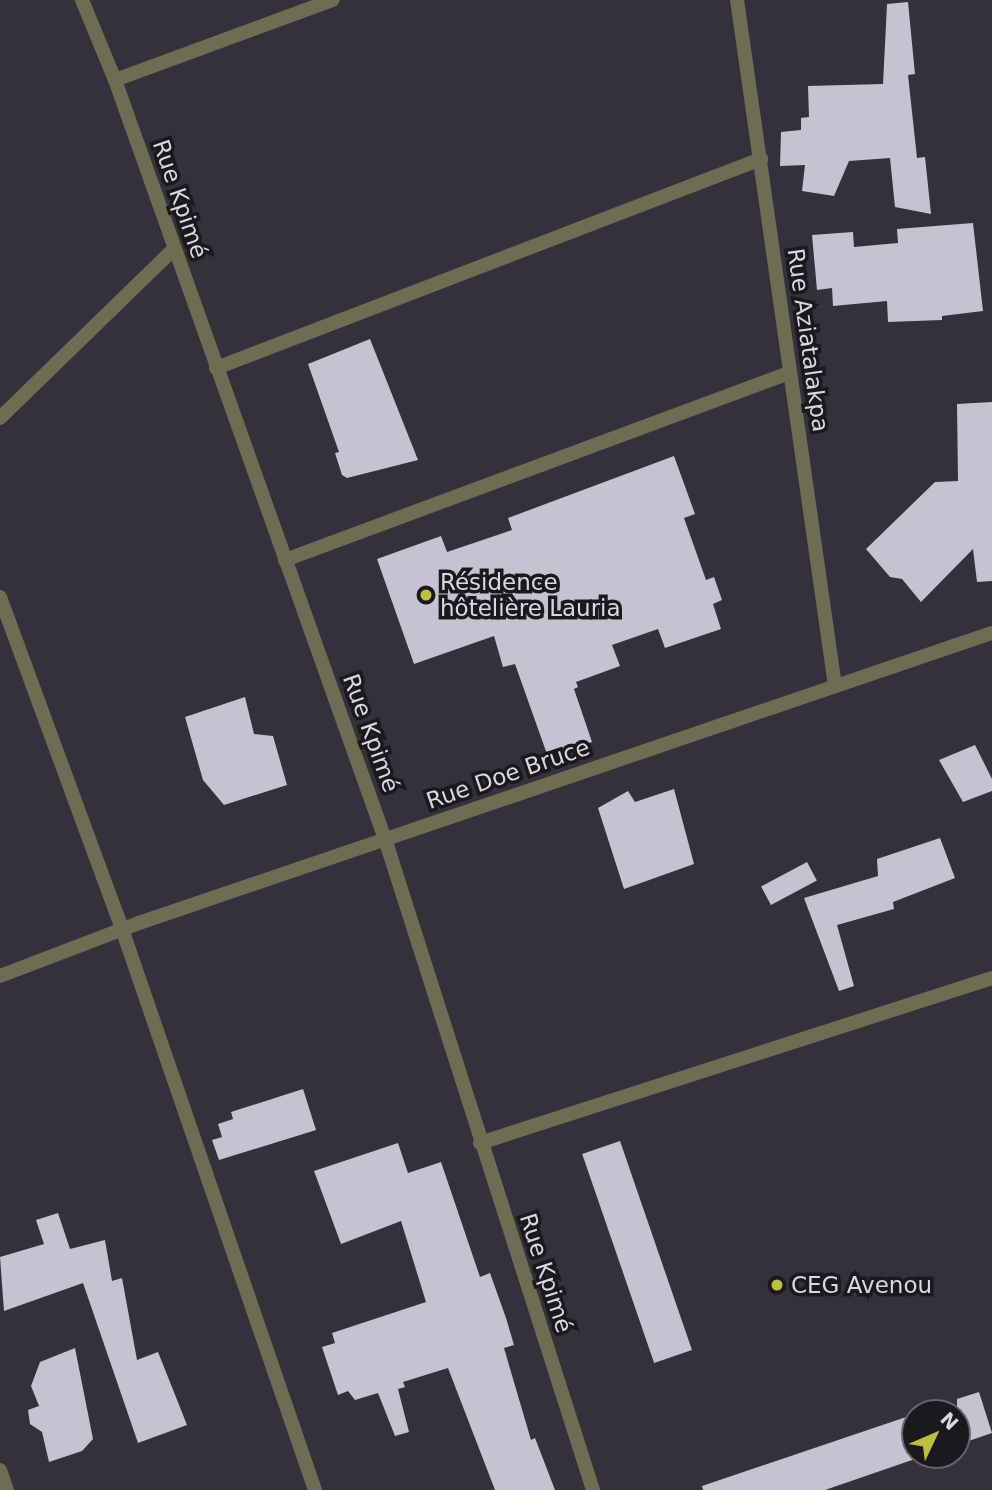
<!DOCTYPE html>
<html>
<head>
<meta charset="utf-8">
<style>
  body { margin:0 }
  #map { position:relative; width:992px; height:1490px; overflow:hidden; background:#34303c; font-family:"DejaVu Sans",sans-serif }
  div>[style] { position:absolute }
  .building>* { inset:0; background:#c7c2d2; transform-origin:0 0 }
  .street>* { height:14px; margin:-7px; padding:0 7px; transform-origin:7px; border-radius:7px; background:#6c6d53 }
  .dots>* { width:19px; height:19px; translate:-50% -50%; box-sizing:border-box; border:4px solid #1b191e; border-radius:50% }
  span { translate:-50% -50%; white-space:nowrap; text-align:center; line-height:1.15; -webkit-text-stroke:7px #1b191e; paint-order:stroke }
  .street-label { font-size:23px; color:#d9d7df }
  .poi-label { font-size:23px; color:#d9d7df }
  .left { translate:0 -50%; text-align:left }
  .north { position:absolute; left:901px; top:1399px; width:70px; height:70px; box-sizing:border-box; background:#1b191e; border:2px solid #67656b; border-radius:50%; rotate:46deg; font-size:19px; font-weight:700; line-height:28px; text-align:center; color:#d9d7df }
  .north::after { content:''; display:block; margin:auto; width:24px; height:32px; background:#bdbf43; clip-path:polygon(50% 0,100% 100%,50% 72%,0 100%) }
</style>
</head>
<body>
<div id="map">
  <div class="building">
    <i style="clip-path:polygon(908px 2px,915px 74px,908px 75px,917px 158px,925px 157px,931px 214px,895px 207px,890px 158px,849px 161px,834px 196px,802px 191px,805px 165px,780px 166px,781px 132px,801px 130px,801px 118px,809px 117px,808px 86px,883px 84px,887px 4px)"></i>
    <i style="clip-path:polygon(973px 223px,983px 311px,942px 316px,942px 320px,888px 322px,887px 301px,833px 306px,832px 288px,817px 290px,812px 235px,853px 232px,854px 247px,898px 243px,897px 229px)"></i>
    <i style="clip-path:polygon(370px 339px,418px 460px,347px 478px,342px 475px,335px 453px,339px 452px,308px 364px)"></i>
    <i style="clip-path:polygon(992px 402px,992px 581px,977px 582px,973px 549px,921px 602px,902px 579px,890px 577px,866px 549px,935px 482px,958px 481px,957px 404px)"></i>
    <i style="clip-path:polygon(674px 456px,695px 514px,684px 518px,706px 580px,714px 577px,722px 600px,713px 604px,721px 629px,665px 648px,658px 629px,612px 645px,620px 666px,576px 682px,578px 687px,574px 689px,592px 742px,548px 757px,515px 664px,503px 667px,494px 636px,414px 664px,377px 559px,441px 536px,447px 552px,512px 530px,508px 518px)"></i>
    <i style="clip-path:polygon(245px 697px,254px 734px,273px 736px,287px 785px,224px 805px,203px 780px,185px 717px)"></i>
    <i style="clip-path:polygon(975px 745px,992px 779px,992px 791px,963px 802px,939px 760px)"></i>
    <i style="clip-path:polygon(674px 789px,694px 864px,624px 889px,598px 808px,628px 791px,635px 802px)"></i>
    <i style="clip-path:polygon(940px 838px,955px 878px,893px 902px,894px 909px,837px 925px,854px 986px,839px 991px,804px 898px,878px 876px,877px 859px)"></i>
    <i style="left:807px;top:862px;width:21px;height:52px;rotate:62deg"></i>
    <i style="clip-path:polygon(303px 1089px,316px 1130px,219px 1160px,212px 1140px,222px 1137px,218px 1124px,233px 1119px,231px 1112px)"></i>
    <i style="left:620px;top:1141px;width:221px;height:40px;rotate:71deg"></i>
    <i style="clip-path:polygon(398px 1143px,408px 1173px,441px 1162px,480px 1277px,490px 1273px,506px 1318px,514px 1345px,504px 1348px,531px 1440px,535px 1438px,555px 1490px,495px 1490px,448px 1368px,403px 1382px,405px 1387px,398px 1389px,409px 1432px,395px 1436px,378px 1393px,355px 1400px,348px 1391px,338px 1395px,322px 1347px,335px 1343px,332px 1333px,426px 1302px,401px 1221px,341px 1244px,314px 1171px)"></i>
    <i style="clip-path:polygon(58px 1213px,70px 1249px,105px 1240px,112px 1281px,122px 1278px,137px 1360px,158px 1352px,187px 1425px,138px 1443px,83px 1283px,4px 1311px,0 1257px,44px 1244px,36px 1220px)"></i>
    <i style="clip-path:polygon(75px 1348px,93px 1439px,82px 1451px,49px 1462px,42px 1432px,30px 1424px,28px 1410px,39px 1406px,31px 1386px,40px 1362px)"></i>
    <i style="clip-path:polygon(979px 1392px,992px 1433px,957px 1445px,957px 1399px)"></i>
    <i style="clip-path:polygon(915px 1414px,915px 1459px,825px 1490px,703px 1490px,702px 1486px)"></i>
  </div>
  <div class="street">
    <i style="left:82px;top:0;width:87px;rotate:67.6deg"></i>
    <i style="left:115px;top:80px;width:806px;rotate:70.42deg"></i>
    <i style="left:385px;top:839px;width:683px;rotate:72.28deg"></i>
    <i style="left:737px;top:0;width:693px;rotate:81.87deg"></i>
    <i style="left:115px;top:80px;width:232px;rotate:-20.2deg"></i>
    <i style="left:216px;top:368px;width:584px;rotate:-20.98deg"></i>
    <i style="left:0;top:418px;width:241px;rotate:-44.2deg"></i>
    <i style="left:285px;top:560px;width:538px;rotate:-20.36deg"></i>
    <i style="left:0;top:597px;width:354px;rotate:69.8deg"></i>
    <i style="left:122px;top:929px;width:593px;rotate:71.02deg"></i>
    <i style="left:0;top:976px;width:149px;rotate:-20.9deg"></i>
    <i style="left:139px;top:923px;width:901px;rotate:-18.78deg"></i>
    <i style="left:480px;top:1143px;width:538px;rotate:-17.86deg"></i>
    <i style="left:0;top:1470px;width:21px;rotate:71deg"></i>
  </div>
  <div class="dots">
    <i style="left:426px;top:595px;background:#bdbf43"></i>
    <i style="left:777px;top:1285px;background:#bdbf43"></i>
  </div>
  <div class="street-label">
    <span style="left:180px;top:199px;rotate:71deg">Rue Kpimé</span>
    <span style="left:808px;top:340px;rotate:82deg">Rue Aziatalakpa</span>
    <span style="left:371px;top:733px;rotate:70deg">Rue Kpimé</span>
    <span style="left:508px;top:774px;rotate:-19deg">Rue Doe Bruce</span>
    <span style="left:546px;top:1273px;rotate:72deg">Rue Kpimé</span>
  </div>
  <div class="poi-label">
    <span class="left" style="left:440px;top:595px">Résidence<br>hôtelière Lauria</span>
    <span class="left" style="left:791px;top:1285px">CEG Avenou</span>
  </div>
  <div class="north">N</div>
</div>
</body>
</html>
